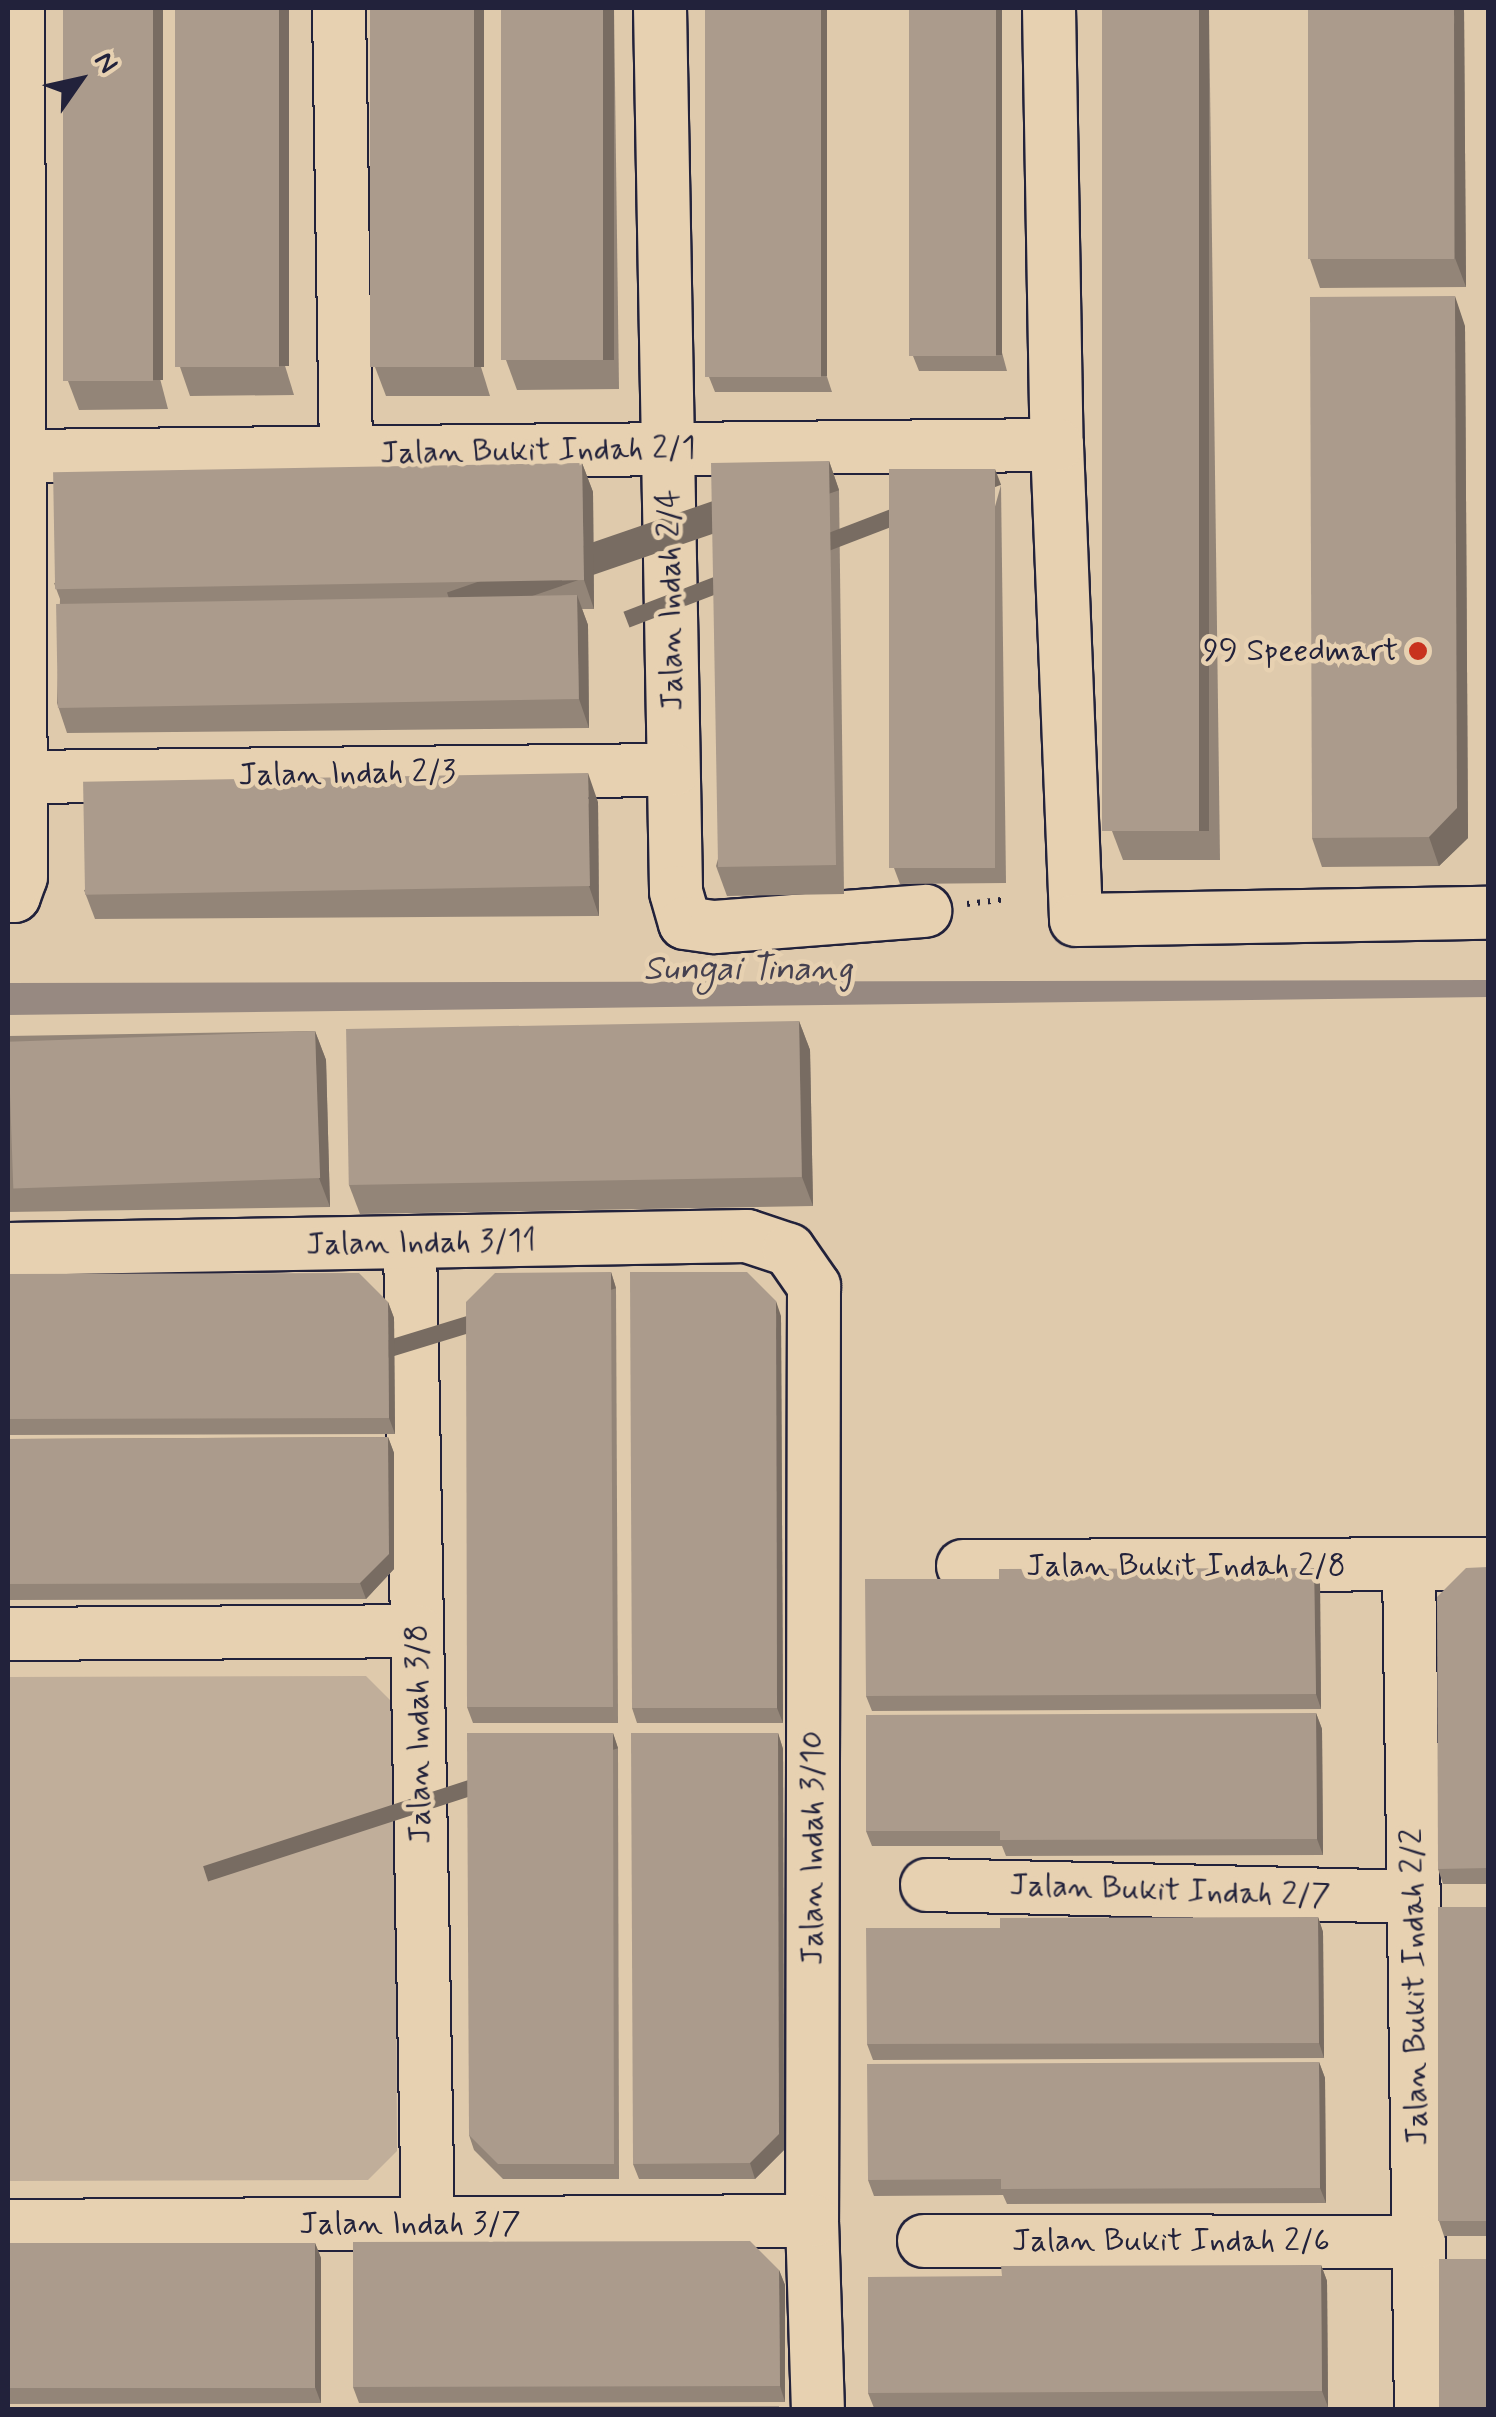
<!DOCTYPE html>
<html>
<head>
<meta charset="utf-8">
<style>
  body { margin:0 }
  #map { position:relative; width:1496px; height:2417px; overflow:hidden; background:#dfcaac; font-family:Mynerve,sans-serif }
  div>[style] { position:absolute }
  .green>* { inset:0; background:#c0ae9a }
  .water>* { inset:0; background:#978981 }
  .path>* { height:6px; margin-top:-3px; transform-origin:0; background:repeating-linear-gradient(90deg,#22223b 0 2.5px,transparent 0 10.5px) }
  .roads { filter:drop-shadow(2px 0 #22223b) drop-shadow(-2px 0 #22223b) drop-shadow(0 2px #22223b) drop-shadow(0 -2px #22223b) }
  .minor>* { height:52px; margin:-26px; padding:0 26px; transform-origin:26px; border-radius:26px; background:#e7d1b1 }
  .wall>* { inset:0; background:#938578 }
  .shaded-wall>* { inset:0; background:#786c62; transform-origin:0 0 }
  .building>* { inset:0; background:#ab9b8c; transform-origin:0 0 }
  .dots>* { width:28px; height:28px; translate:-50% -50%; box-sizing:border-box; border:5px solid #e7d1b1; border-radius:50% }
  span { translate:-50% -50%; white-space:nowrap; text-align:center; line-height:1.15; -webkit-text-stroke:9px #e7d1b1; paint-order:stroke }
  .street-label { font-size:32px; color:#22223b }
  .poi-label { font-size:32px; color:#22223b }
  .right { translate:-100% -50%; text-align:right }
  .water-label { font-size:35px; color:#454150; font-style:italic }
  .frame { position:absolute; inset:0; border:10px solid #22223b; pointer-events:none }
  .north { position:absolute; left:30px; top:30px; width:100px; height:100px; -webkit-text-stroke:8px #e7d1b1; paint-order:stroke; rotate:56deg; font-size:28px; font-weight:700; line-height:40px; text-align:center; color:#22223b }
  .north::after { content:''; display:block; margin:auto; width:35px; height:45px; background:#22223b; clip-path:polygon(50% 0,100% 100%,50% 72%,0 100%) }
</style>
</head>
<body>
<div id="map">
  <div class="green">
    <i style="clip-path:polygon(366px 1676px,395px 1705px,397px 2151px,368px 2180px,8px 2181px,8px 1677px)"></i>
  </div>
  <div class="water">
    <i style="clip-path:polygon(1488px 980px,1488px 997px,8px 1015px,8px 983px)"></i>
  </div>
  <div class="path">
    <i style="left:967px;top:904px;width:38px;rotate:-7deg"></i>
  </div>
  <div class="roads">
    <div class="minor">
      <i style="left:339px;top:8px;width:445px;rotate:89.1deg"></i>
      <i style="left:660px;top:8px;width:884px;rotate:88.96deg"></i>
      <i style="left:676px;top:892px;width:32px;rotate:74deg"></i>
      <i style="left:685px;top:923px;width:30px;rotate:8deg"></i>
      <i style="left:715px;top:927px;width:211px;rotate:-4.4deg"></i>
      <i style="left:1049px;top:8px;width:437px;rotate:89deg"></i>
      <i style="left:1057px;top:445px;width:475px;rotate:87.7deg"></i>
      <i style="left:1076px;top:920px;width:412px;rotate:-1deg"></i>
      <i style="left:20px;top:456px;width:1037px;rotate:-0.61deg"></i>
      <i style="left:21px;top:777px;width:652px;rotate:-0.62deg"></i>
      <i style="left:8px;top:896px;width:6px"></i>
      <i style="left:14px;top:896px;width:20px;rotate:-70deg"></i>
      <i style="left:21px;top:877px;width:869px;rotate:-90.2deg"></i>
      <i style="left:410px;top:1245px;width:978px;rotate:88.95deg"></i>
      <i style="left:8px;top:1249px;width:739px;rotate:-1.01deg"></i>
      <i style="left:747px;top:1236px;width:44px;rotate:18.4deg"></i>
      <i style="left:789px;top:1250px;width:44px;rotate:55.2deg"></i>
      <i style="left:814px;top:1286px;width:935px;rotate:90.12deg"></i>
      <i style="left:812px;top:2221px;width:189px;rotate:88.2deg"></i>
      <i style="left:1409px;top:1565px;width:845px;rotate:89.19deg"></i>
      <i style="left:963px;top:1566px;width:525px;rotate:-0.22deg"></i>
      <i style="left:8px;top:1634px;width:409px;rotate:-0.4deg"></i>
      <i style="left:927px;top:1885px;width:487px;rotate:1.4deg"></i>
      <i style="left:8px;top:2226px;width:804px;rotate:-0.36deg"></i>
      <i style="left:924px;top:2241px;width:495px;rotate:0.1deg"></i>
    </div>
  </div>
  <div class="wall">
    <i style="clip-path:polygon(63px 8px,168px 409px,79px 410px,68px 381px)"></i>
    <i style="clip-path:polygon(175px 8px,294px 395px,190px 396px,180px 367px)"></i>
    <i style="clip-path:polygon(370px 8px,490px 396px,386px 396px,375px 367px)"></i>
    <i style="clip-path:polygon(501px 8px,614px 8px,619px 389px,517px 390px,506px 360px)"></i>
    <i style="clip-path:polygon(705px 8px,832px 392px,715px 392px,709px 377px)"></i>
    <i style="clip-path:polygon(909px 8px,1007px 371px,919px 371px,913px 356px)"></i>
    <i style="clip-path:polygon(1102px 8px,1209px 8px,1220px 860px,1123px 860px,1112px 831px)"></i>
    <i style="clip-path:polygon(1464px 8px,1466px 287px,1320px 288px,1310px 259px)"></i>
    <i style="clip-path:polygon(1465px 326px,1468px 838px,1439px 866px,1322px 867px,1312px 838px)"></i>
    <i style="clip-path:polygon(829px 461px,839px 490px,844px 894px,727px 896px,716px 866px)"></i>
    <i style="clip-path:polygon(582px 463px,593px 492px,594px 609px,582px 609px,588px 625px,589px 728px,67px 733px,57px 703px,60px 599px,54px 583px)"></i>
    <i style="clip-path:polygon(1001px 485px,1006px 883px,900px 884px,894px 868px)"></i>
    <i style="clip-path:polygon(598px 802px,599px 916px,95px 919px,84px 890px)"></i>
    <i style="clip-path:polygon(799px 1021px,810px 1050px,813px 1206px,360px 1214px,349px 1185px)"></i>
    <i style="clip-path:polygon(315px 1031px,326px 1060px,330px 1207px,8px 1212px,8px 1036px)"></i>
    <i style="clip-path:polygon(611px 1272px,616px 1288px,618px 1723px,473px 1723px,467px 1707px)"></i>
    <i style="clip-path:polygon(8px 1274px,388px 1302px,394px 1318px,395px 1434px,8px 1435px)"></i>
    <i style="clip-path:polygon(781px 1316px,783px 1723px,637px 1723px,632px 1708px)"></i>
    <i style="clip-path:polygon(388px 1437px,394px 1453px,394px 1569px,366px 1599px,8px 1600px,8px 1439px)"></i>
    <i style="clip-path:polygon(1488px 1567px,1488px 1884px,1443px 1884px,1438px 1869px)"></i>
    <i style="clip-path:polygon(1314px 1568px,1320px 1584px,1321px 1709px,872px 1711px,866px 1696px,999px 1579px)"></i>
    <i style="clip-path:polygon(1316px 1713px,1322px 1729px,1323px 1855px,1006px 1856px,1002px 1846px,872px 1846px,866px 1831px)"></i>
    <i style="clip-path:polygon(613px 1733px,618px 1748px,619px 2179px,503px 2179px,474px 2150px,469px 2135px)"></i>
    <i style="clip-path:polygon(778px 1733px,783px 1749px,784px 2150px,755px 2179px,639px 2179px,633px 2164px)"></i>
    <i style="clip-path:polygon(1488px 1907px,1488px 2236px,1444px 2236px,1439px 2221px)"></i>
    <i style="clip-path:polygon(1318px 1917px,1323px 1932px,1324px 2058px,873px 2060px,867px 2044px,1000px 1928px)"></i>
    <i style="clip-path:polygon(1319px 2062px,1325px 2078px,1326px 2203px,1007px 2204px,1003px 2195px,874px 2196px,868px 2180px)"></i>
    <i style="clip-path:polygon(8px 2243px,315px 2243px,321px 2258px,321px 2403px,8px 2404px)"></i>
    <i style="clip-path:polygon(1321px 2265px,1327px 2281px,1328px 2407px,874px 2408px,868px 2393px,1002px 2276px)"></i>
    <i style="clip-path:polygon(779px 2270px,785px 2285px,785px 2402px,359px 2403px,353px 2387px)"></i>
  </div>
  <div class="shaded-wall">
    <i style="left:153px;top:8px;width:10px;height:372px"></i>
    <i style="left:279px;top:8px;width:10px;height:358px"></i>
    <i style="left:474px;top:8px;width:10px;height:359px"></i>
    <i style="left:603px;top:8px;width:11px;height:352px"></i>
    <i style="left:821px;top:8px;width:6px;height:368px"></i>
    <i style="left:996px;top:8px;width:6px;height:347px"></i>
    <i style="left:1199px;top:8px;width:10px;height:823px"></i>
    <i style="clip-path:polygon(1454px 8px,1464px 8px,1466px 287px,1455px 258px)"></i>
    <i style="clip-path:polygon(1455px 296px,1465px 326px,1468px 838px,1439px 866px,1429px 837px)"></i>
    <i style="left:829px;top:461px;width:31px;height:404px;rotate:71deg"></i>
    <i style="clip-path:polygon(582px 463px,593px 492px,594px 609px,584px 580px)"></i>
    <i style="left:995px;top:469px;width:17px;height:398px;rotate:69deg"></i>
    <i style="clip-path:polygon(577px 595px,588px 625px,589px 728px,579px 699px)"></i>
    <i style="clip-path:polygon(588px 773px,598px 802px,599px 916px,589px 886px)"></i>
    <i style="clip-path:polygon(799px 1021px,810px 1050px,813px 1206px,802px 1177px)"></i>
    <i style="clip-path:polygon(315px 1031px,326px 1060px,330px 1207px,319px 1178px)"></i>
    <i style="left:611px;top:1272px;width:17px;height:435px;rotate:73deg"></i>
    <i style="clip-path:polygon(776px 1301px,781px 1316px,783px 1723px,777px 1708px)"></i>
    <i style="clip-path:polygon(388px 1302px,394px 1318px,395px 1434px,389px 1418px)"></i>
    <i style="clip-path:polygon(388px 1437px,394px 1453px,394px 1569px,366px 1599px,360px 1583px)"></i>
    <i style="clip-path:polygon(1314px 1568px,1320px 1584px,1321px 1709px,1316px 1694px)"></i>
    <i style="clip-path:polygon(1316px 1713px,1322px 1729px,1323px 1855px,1317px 1839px)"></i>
    <i style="left:613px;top:1733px;width:16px;height:431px;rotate:72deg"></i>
    <i style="clip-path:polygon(778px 1733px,783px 1749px,784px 2150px,755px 2179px,750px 2163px)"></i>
    <i style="clip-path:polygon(1318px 1917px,1323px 1932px,1324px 2058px,1319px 2043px)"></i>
    <i style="clip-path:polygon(1319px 2062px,1325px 2078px,1326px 2203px,1320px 2188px)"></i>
    <i style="clip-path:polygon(315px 2243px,321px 2258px,321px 2403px,315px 2387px)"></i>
    <i style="clip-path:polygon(1321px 2265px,1327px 2281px,1328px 2407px,1322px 2391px)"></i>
    <i style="clip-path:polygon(779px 2270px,785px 2285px,785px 2402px,780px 2386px)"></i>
  </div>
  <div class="building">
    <i style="left:63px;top:8px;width:90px;height:373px"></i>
    <i style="left:175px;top:8px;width:104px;height:359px"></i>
    <i style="left:370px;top:8px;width:104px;height:359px"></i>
    <i style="left:501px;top:8px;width:102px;height:352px"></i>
    <i style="left:705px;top:8px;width:116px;height:369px"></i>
    <i style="left:909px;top:8px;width:87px;height:348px"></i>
    <i style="left:1102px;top:8px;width:97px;height:823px"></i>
    <i style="left:1308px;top:8px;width:146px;height:251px"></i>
    <i style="clip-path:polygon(1455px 296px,1457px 808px,1429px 837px,1312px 838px,1310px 297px)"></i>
    <i style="left:829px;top:461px;width:404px;height:118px;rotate:89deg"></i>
    <i style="left:582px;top:463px;width:117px;height:529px;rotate:89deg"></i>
    <i style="left:889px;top:469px;width:106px;height:399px"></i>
    <i style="left:577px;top:595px;width:104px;height:521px;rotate:89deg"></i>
    <i style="left:588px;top:773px;width:113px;height:505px;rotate:89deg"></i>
    <i style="left:799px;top:1021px;width:156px;height:453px;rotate:89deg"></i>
    <i style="left:315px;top:1031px;width:147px;height:307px;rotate:88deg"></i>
    <i style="clip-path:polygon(611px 1272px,613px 1707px,467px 1707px,466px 1302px,495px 1273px)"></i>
    <i style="clip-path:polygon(630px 1272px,747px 1272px,776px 1301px,777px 1708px,632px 1708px)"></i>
    <i style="clip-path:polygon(359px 1273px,388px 1302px,389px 1418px,8px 1419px,8px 1274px)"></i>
    <i style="clip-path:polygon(388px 1437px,389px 1554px,360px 1583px,8px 1584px,8px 1439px)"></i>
    <i style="clip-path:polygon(1488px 1567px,1488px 1868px,1438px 1869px,1437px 1597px,1466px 1568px)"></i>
    <i style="clip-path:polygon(1314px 1568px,1316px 1694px,866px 1696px,865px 1579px,999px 1579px,999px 1569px)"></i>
    <i style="clip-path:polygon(1316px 1713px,1317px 1839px,1000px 1840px,1000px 1831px,866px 1831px,866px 1715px)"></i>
    <i style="clip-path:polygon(467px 1733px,613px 1733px,614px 2164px,498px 2164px,469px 2135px)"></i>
    <i style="clip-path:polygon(631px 1733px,778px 1733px,779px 2134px,750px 2163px,633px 2164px)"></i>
    <i style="left:1438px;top:1907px;width:50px;height:314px"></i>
    <i style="clip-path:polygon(1318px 1917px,1319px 2043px,867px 2044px,866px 1928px,1000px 1928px,1000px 1918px)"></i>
    <i style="clip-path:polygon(1319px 2062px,1320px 2188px,1001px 2189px,1001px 2179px,868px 2180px,867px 2064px)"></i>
    <i style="clip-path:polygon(750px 2241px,779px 2270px,780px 2386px,353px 2387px,353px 2242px)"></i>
    <i style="left:8px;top:2243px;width:307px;height:145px"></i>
    <i style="left:1488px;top:2259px;width:151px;height:49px;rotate:90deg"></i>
    <i style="clip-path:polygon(1321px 2265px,1322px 2391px,868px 2393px,868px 2277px,1002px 2276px,1001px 2266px)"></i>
    <i style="clip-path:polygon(779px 2406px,779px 2410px,354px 2410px,354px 2407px)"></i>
    <i style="clip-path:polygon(316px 2407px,316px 2410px,8px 2410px,8px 2408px)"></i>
  </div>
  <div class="dots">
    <i style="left:1418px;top:651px;background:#c8321e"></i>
  </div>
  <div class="street-label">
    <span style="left:538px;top:451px;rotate:-1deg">Jalan Bukit Indah 2/1</span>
    <span style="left:671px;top:600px;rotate:-91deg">Jalan Indah 2/4</span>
    <span style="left:347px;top:774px;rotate:-1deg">Jalan Indah 2/3</span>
    <span style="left:421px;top:1243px;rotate:-1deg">Jalan Indah 3/11</span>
    <span style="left:1186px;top:1566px">Jalan Bukit Indah 2/8</span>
    <span style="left:419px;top:1734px;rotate:-91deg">Jalan Indah 3/8</span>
    <span style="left:813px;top:1848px;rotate:-90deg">Jalan Indah 3/10</span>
    <span style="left:1170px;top:1891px;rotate:2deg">Jalan Bukit Indah 2/7</span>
    <span style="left:1415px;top:1987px;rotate:-91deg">Jalan Bukit Indah 2/2</span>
    <span style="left:410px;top:2224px">Jalan Indah 3/7</span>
    <span style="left:1171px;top:2241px">Jalan Bukit Indah 2/6</span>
  </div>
  <div class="poi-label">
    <span class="right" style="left:1398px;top:651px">99 Speedmart</span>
  </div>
  <div class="water-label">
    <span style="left:748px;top:969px">Sungai Tinang</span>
  </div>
  <div class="frame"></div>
  <div class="north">N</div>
</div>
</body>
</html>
